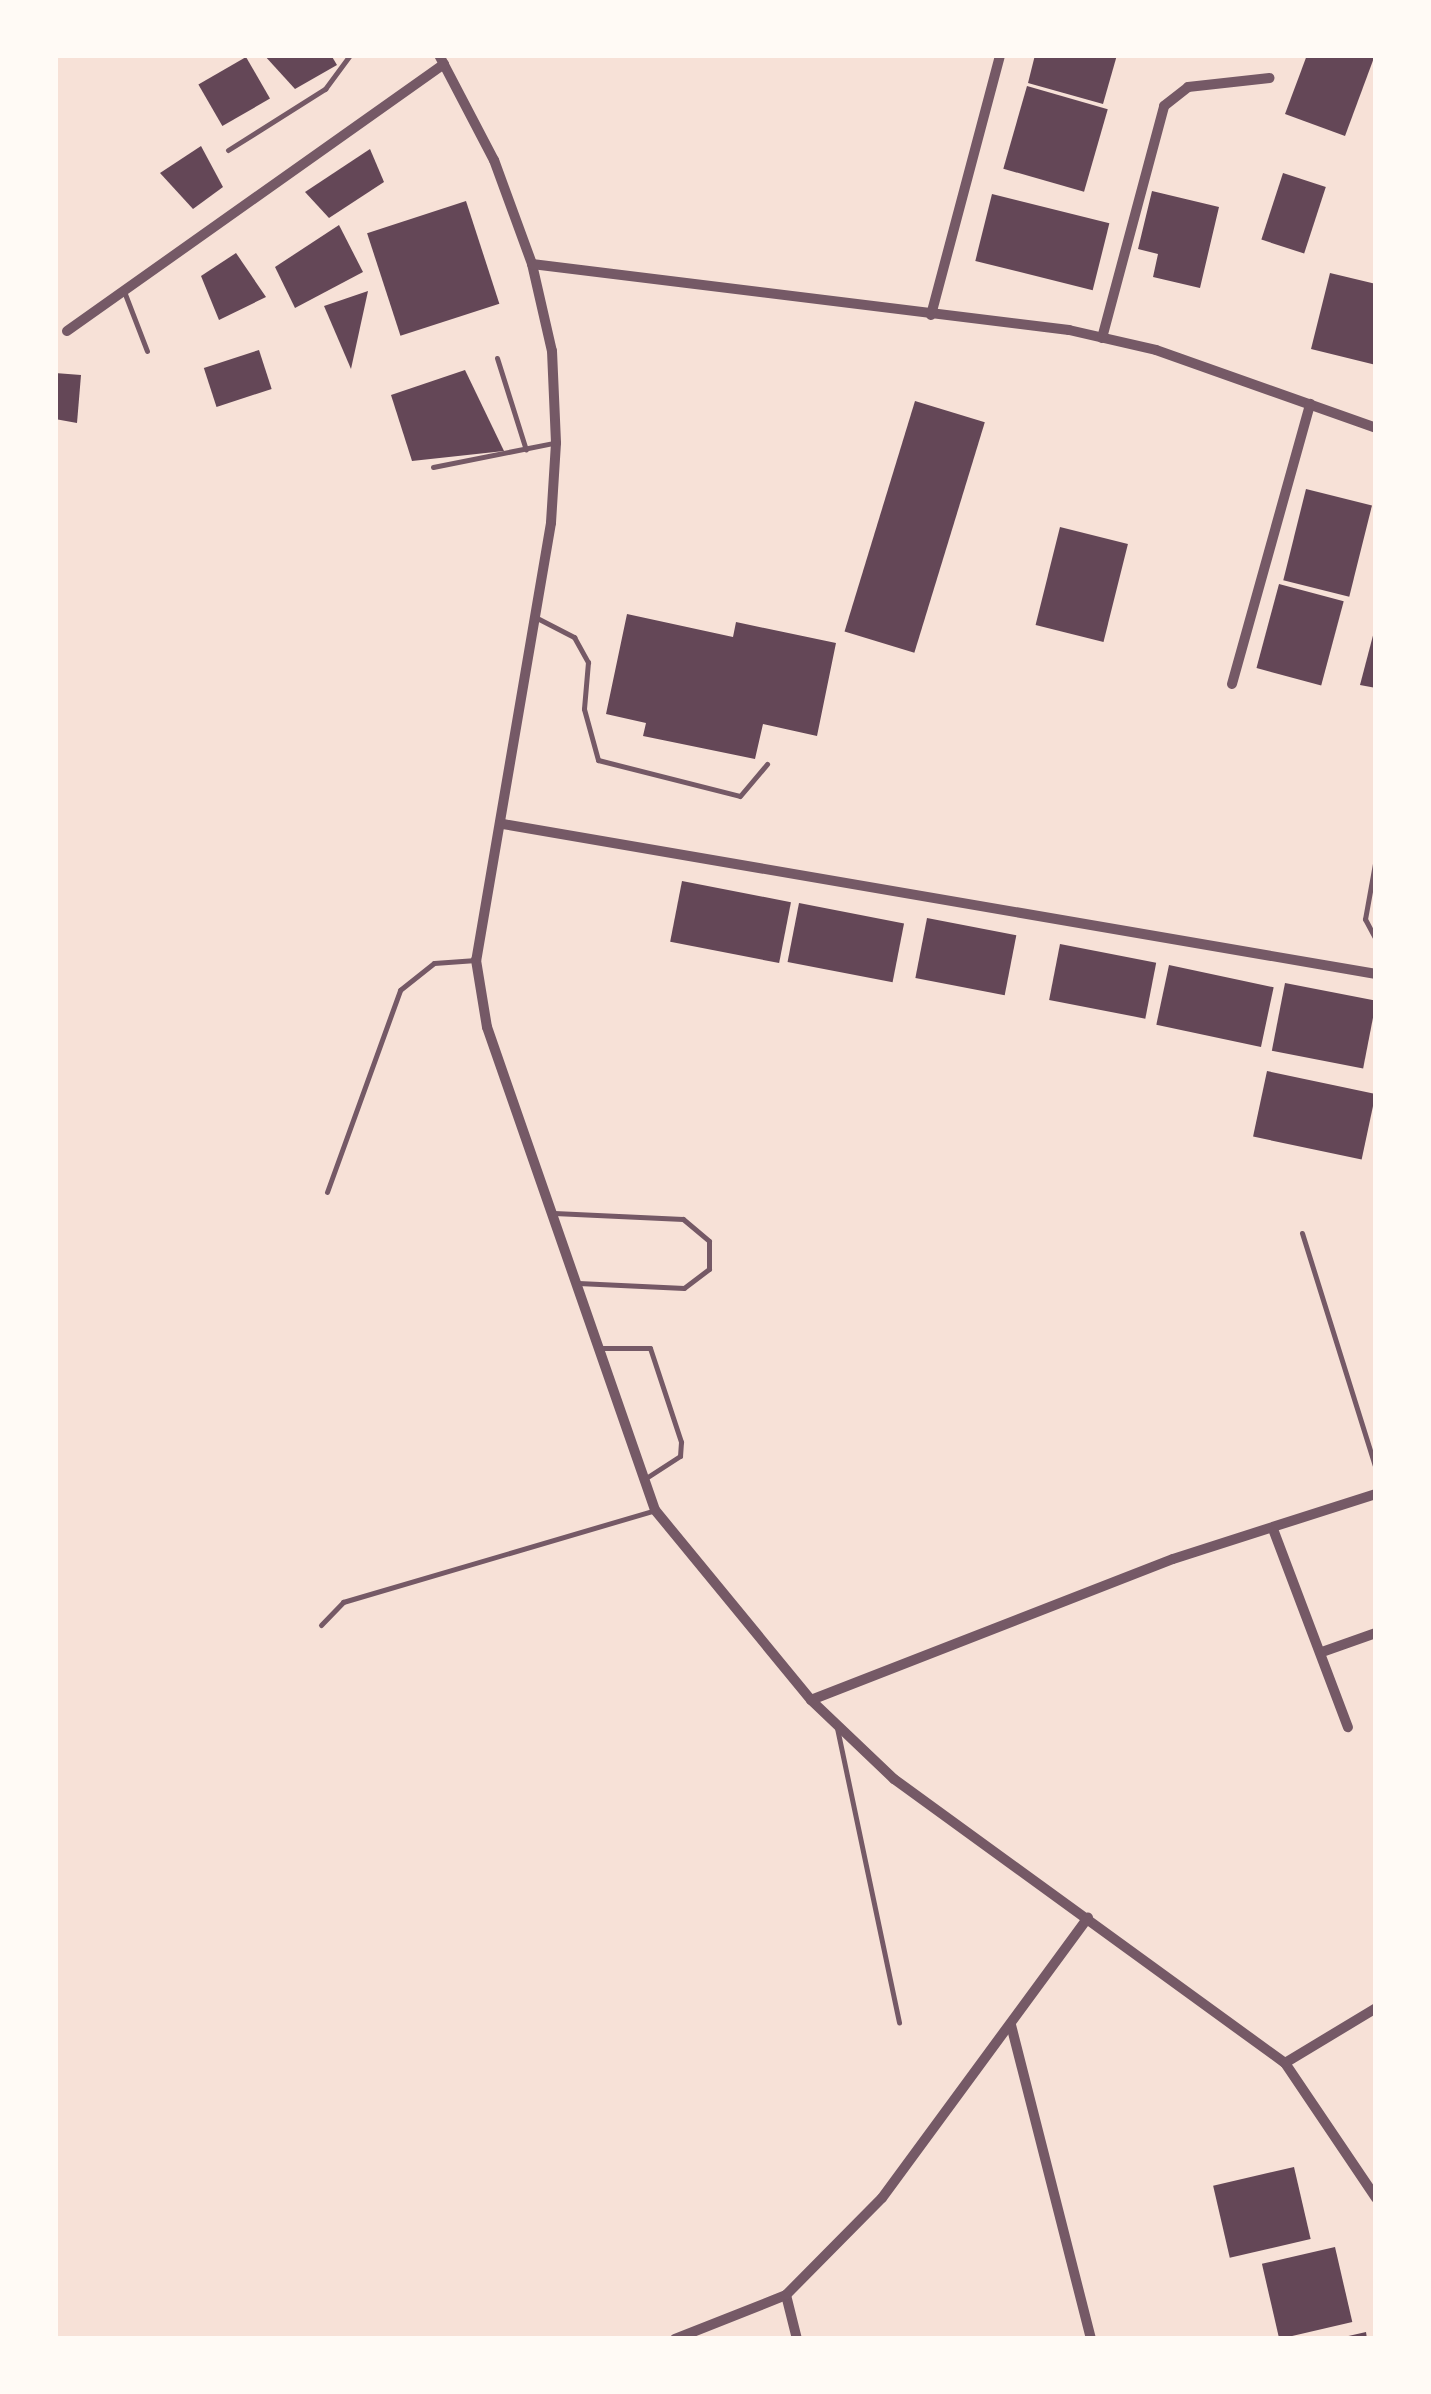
<!DOCTYPE html>
<html>
<head>
<meta charset="utf-8">
<style>
  body { margin:0 }
  #map { position:relative; width:1431px; height:2394px; overflow:hidden; background:#f7e1d7; font-family:Helvetica,sans-serif }
  div>[style] { position:absolute }
  .building>* { inset:0; background:#644757; transform-origin:0 0 }
  .service>* { height:5px; margin:-2.5px; padding:0 2.5px; transform-origin:2.5px; border-radius:2.5px; background:#755966 }
  .minor>* { height:10px; margin:-5px; padding:0 5px; transform-origin:5px; border-radius:5px; background:#755966 }
  span { translate:-50% -50%; white-space:nowrap; text-align:center; line-height:1.15; -webkit-text-stroke:10px #fffaf5; paint-order:stroke }
  .frame { position:absolute; inset:0; border:58px solid #fffaf5; pointer-events:none }
</style>
</head>
<body>
<div id="map">
  <div class="building">
    <i style="clip-path:polygon(264px 55px,331px 55px,337px 65px,295px 89px)"></i>
    <i style="clip-path:polygon(1035px 55px,1117px 55px,1103px 104px,1028px 83px)"></i>
    <i style="clip-path:polygon(1307px 55px,1375px 55px,1345px 136px,1285px 114px)"></i>
    <i style="left:246px;top:57px;width:48px;height:55px;rotate:60deg"></i>
    <i style="left:1027px;top:86px;width:84px;height:86px;rotate:16deg"></i>
    <i style="clip-path:polygon(201px 146px,223px 187px,193px 209px,160px 173px)"></i>
    <i style="clip-path:polygon(370px 149px,384px 182px,329px 218px,305px 192px)"></i>
    <i style="left:1283px;top:173px;width:45px;height:70px;rotate:18deg"></i>
    <i style="clip-path:polygon(1152px 191px,1219px 207px,1200px 288px,1153px 277px,1158px 254px,1138px 249px)"></i>
    <i style="left:992px;top:194px;width:121px;height:69px;rotate:14deg"></i>
    <i style="left:466px;top:201px;width:108px;height:104px;rotate:72deg"></i>
    <i style="clip-path:polygon(339px 225px,363px 272px,295px 308px,275px 267px)"></i>
    <i style="clip-path:polygon(236px 253px,266px 297px,219px 320px,201px 276px)"></i>
    <i style="clip-path:polygon(1330px 273px,1376px 284px,1376px 365px,1311px 349px)"></i>
    <i style="clip-path:polygon(368px 291px,351px 369px,324px 306px)"></i>
    <i style="left:259px;top:350px;width:41px;height:58px;rotate:72deg"></i>
    <i style="clip-path:polygon(465px 370px,504px 451px,412px 461px,391px 395px)"></i>
    <i style="clip-path:polygon(55px 373px,81px 375px,77px 423px,55px 419px)"></i>
    <i style="left:915px;top:401px;width:73px;height:241px;rotate:17deg"></i>
    <i style="left:1306px;top:489px;width:68px;height:94px;rotate:14deg"></i>
    <i style="left:1060px;top:527px;width:70px;height:101px;rotate:14deg"></i>
    <i style="left:1279px;top:584px;width:67px;height:87px;rotate:15deg"></i>
    <i style="clip-path:polygon(627px 614px,733px 637px,736px 622px,836px 643px,817px 736px,763px 724px,755px 759px,643px 736px,646px 723px,606px 714px)"></i>
    <i style="clip-path:polygon(1376px 624px,1376px 688px,1360px 685px)"></i>
    <i style="left:682px;top:881px;width:111px;height:62px;rotate:11deg"></i>
    <i style="left:799px;top:903px;width:107px;height:60px;rotate:11deg"></i>
    <i style="left:927px;top:918px;width:91px;height:61px;rotate:11deg"></i>
    <i style="left:1060px;top:944px;width:98px;height:57px;rotate:11deg"></i>
    <i style="left:1169px;top:965px;width:107px;height:61px;rotate:12deg"></i>
    <i style="left:1285px;top:983px;width:93px;height:69px;rotate:11deg"></i>
    <i style="left:1267px;top:1071px;width:111px;height:67px;rotate:12deg"></i>
    <i style="left:1294px;top:2167px;width:74px;height:83px;rotate:77deg"></i>
    <i style="left:1335px;top:2247px;width:77px;height:75px;rotate:77deg"></i>
    <i style="clip-path:polygon(1366px 2332px,1367px 2339px,1344px 2339px,1344px 2337px)"></i>
  </div>
  <div class="service">
    <i style="left:228px;top:150px;width:115px;rotate:-32.2deg"></i>
    <i style="left:325px;top:89px;width:42px;rotate:-53.7deg"></i>
    <i style="left:125px;top:294px;width:61px;rotate:68.9deg"></i>
    <i style="left:497px;top:358px;width:96px;rotate:72.5deg"></i>
    <i style="left:433px;top:467px;width:122px;rotate:-11.3deg"></i>
    <i style="left:537px;top:618px;width:42px;rotate:27.2deg"></i>
    <i style="left:574px;top:637px;width:29px;rotate:61deg"></i>
    <i style="left:588px;top:662px;width:47px;rotate:94.9deg"></i>
    <i style="left:584px;top:709px;width:53px;rotate:74.6deg"></i>
    <i style="left:598px;top:760px;width:146px;rotate:14.2deg"></i>
    <i style="left:740px;top:796px;width:42px;rotate:-49.8deg"></i>
    <i style="left:1376px;top:858px;width:62px;rotate:100.2deg"></i>
    <i style="left:1365px;top:919px;width:24px;rotate:62deg"></i>
    <i style="left:327px;top:1192px;width:215px;rotate:-70.1deg"></i>
    <i style="left:400px;top:990px;width:43px;rotate:-38.5deg"></i>
    <i style="left:434px;top:963px;width:42px;rotate:-4.1deg"></i>
    <i style="left:554px;top:1213px;width:129px;rotate:2.7deg"></i>
    <i style="left:683px;top:1219px;width:34px;rotate:40deg"></i>
    <i style="left:709px;top:1241px;width:28px;rotate:90deg"></i>
    <i style="left:709px;top:1269px;width:31px;rotate:143deg"></i>
    <i style="left:684px;top:1288px;width:106px;rotate:-177.3deg"></i>
    <i style="left:1302px;top:1233px;width:247px;rotate:72.6deg"></i>
    <i style="left:599px;top:1348px;width:51px"></i>
    <i style="left:650px;top:1348px;width:99px;rotate:71.7deg"></i>
    <i style="left:681px;top:1442px;width:14px;rotate:94deg"></i>
    <i style="left:680px;top:1456px;width:40px;rotate:147.1deg"></i>
    <i style="left:321px;top:1625px;width:32px;rotate:-46deg"></i>
    <i style="left:343px;top:1602px;width:322px;rotate:-16.4deg"></i>
    <i style="left:837px;top:1728px;width:301px;rotate:78.1deg"></i>
  </div>
  <div class="minor">
    <i style="left:439px;top:55px;width:119px;rotate:62.4deg"></i>
    <i style="left:494px;top:160px;width:111px;rotate:69.9deg"></i>
    <i style="left:532px;top:264px;width:89px;rotate:77.1deg"></i>
    <i style="left:552px;top:351px;width:92px;rotate:87.5deg"></i>
    <i style="left:556px;top:443px;width:80px;rotate:93.6deg"></i>
    <i style="left:551px;top:523px;width:443px;rotate:99.7deg"></i>
    <i style="left:476px;top:960px;width:68px;rotate:80.7deg"></i>
    <i style="left:487px;top:1027px;width:511px;rotate:70.82deg"></i>
    <i style="left:655px;top:1510px;width:246px;rotate:50.6deg"></i>
    <i style="left:811px;top:1700px;width:115px;rotate:43.6deg"></i>
    <i style="left:894px;top:1779px;width:483px;rotate:36deg"></i>
    <i style="left:1285px;top:2063px;width:163px;rotate:56deg"></i>
    <i style="left:532px;top:264px;width:541px;rotate:7.01deg"></i>
    <i style="left:1069px;top:330px;width:89px;rotate:12.9deg"></i>
    <i style="left:1156px;top:350px;width:233px;rotate:19.5deg"></i>
    <i style="left:931px;top:315px;width:269px;rotate:-75.1deg"></i>
    <i style="left:67px;top:331px;width:462px;rotate:-35.3deg"></i>
    <i style="left:1102px;top:338px;width:240px;rotate:-75deg"></i>
    <i style="left:1164px;top:106px;width:31px;rotate:-38deg"></i>
    <i style="left:1188px;top:87px;width:82px;rotate:-6.3deg"></i>
    <i style="left:1232px;top:684px;width:291px;rotate:-74.4deg"></i>
    <i style="left:503px;top:824px;width:886px;rotate:9.75deg"></i>
    <i style="left:1273px;top:1529px;width:212px;rotate:69.3deg"></i>
    <i style="left:1322px;top:1652px;width:57px;rotate:-19.4deg"></i>
    <i style="left:811px;top:1700px;width:388px;rotate:-21.3deg"></i>
    <i style="left:1173px;top:1559px;width:213px;rotate:-17.8deg"></i>
    <i style="left:1011px;top:2025px;width:324px;rotate:75.7deg"></i>
    <i style="left:1285px;top:2063px;width:106px;rotate:-31.1deg"></i>
    <i style="left:786px;top:2295px;width:45px;rotate:76deg"></i>
    <i style="left:675px;top:2339px;width:119px;rotate:-21.6deg"></i>
    <i style="left:786px;top:2295px;width:136px;rotate:-45.3deg"></i>
    <i style="left:882px;top:2198px;width:348px;rotate:-53.7deg"></i>
  </div>
  <div class="frame"></div>
</div>
</body>
</html>
